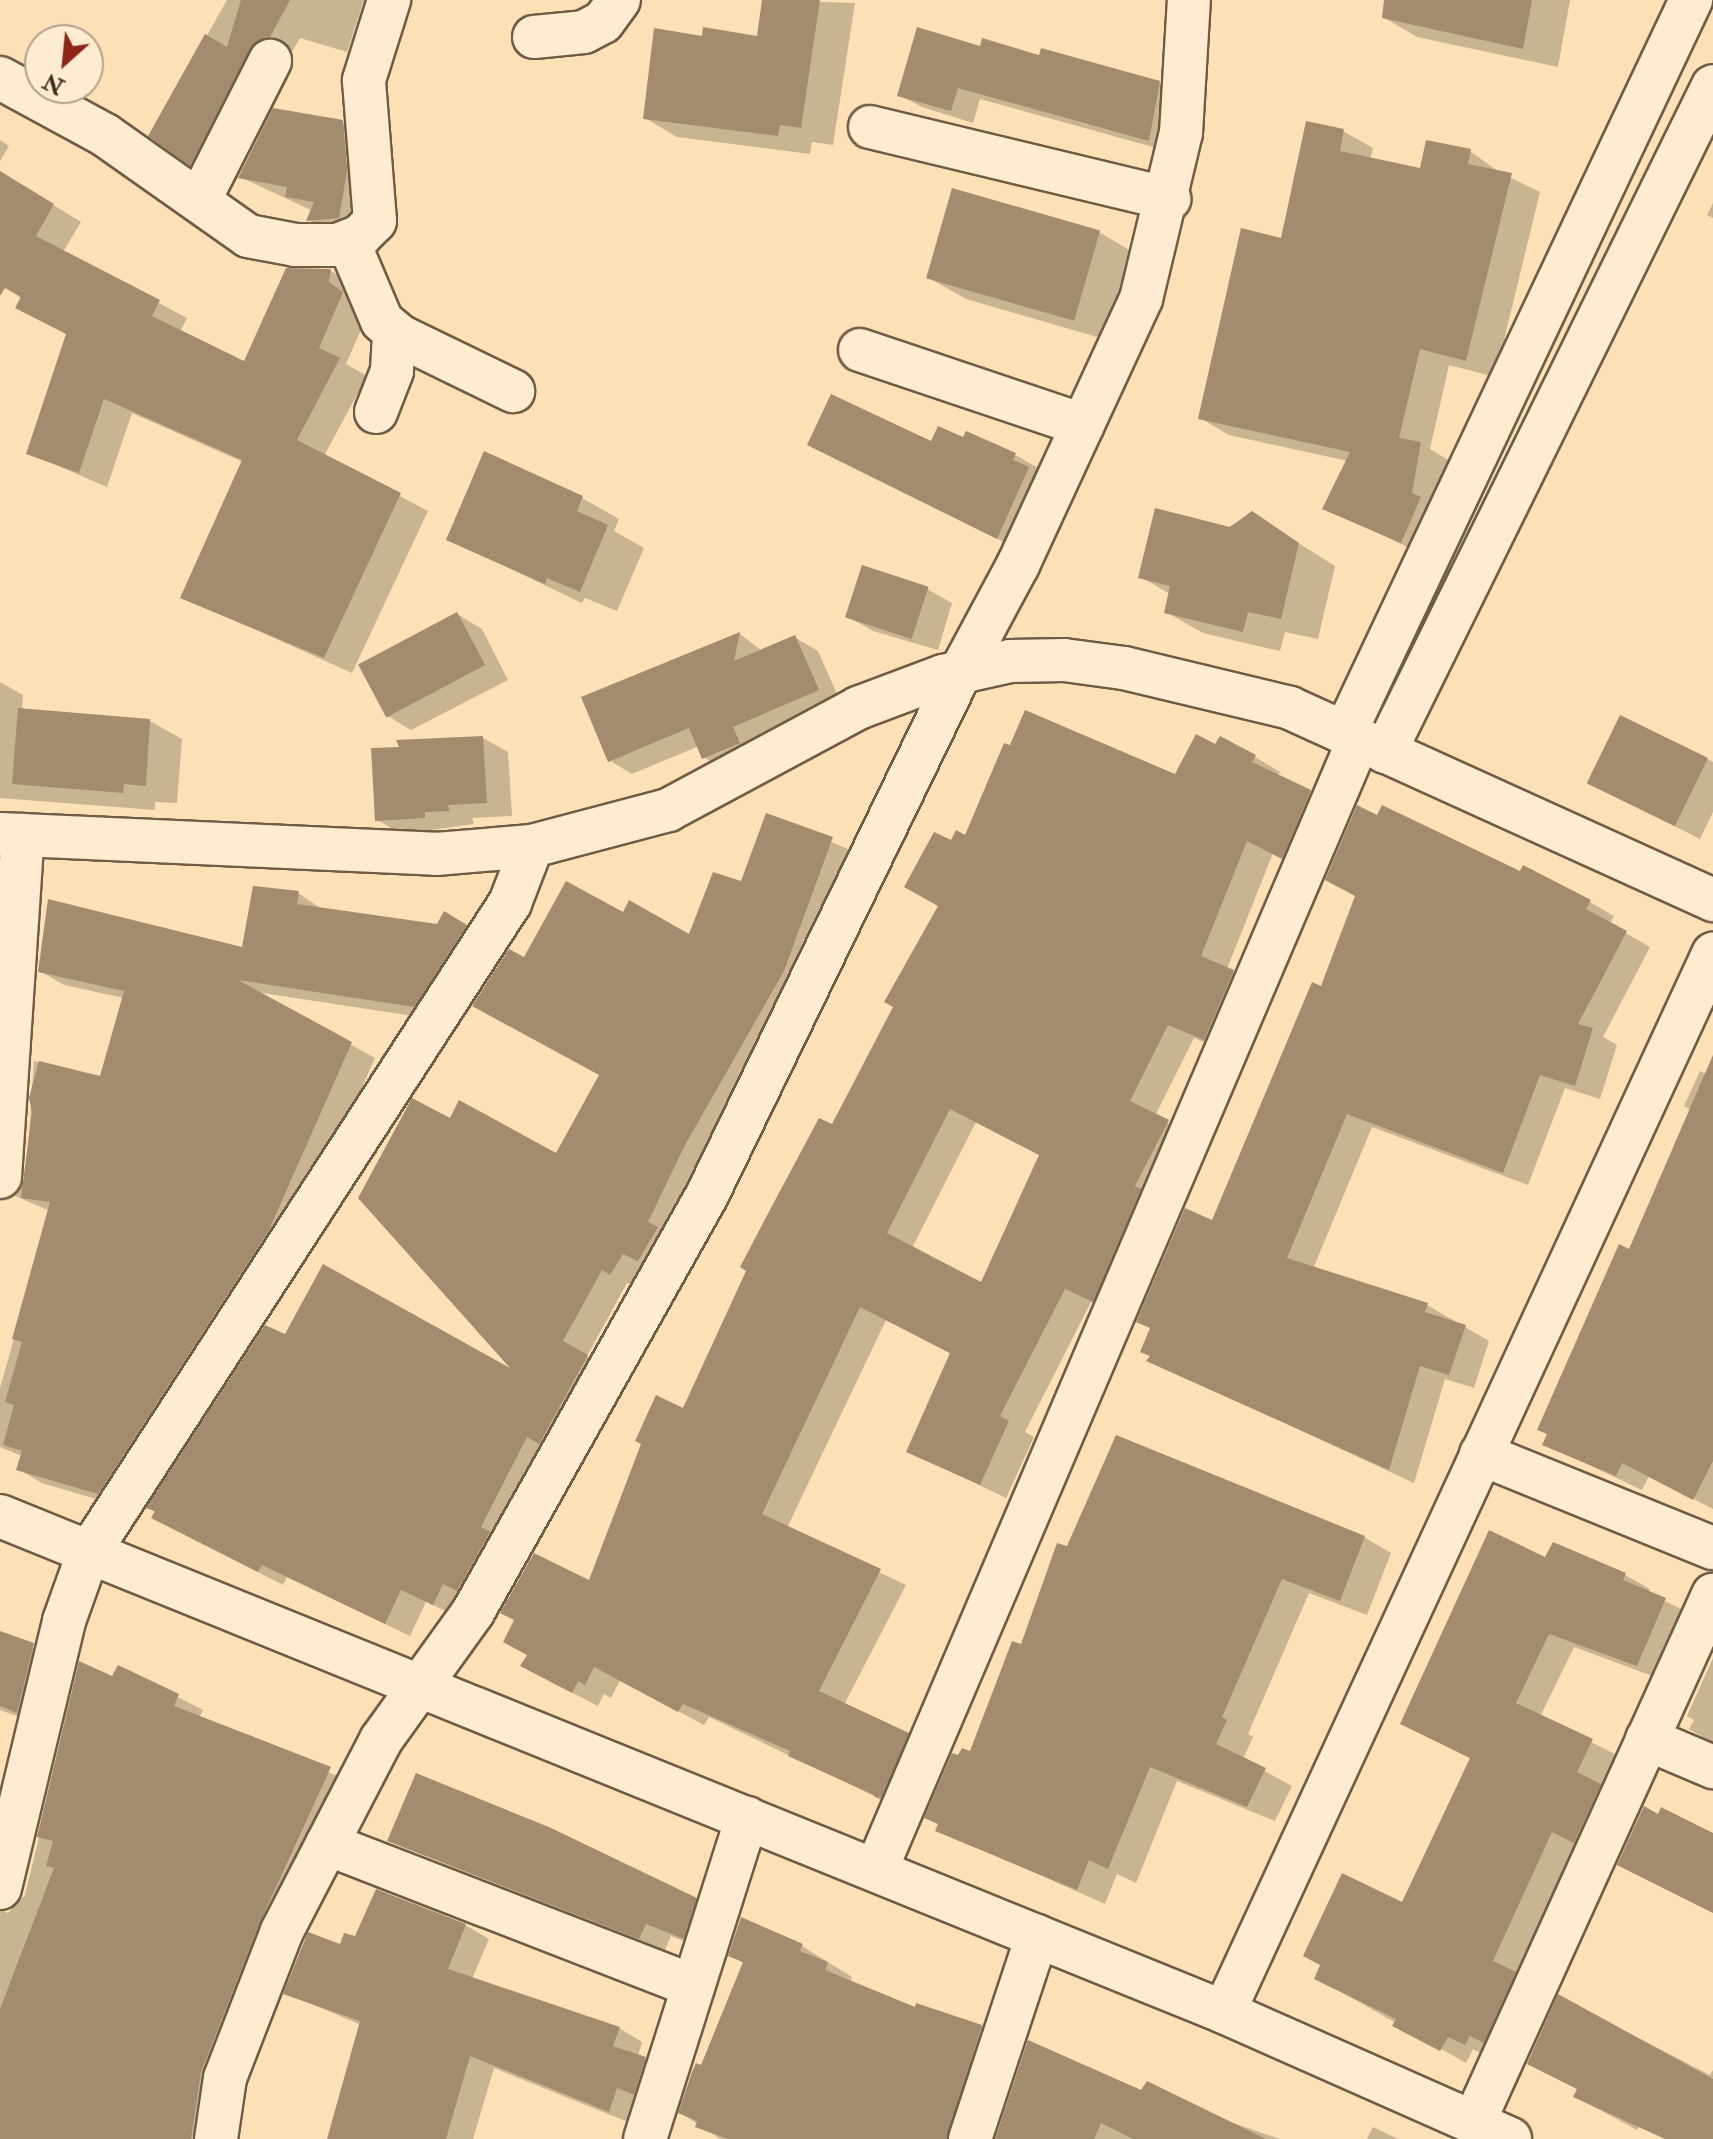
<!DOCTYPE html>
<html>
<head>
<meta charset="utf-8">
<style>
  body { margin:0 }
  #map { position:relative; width:1713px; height:2139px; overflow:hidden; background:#fce1b6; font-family:"IM FELL Double Pica",serif }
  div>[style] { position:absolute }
  .shadow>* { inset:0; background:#0003; transform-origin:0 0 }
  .building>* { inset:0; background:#a38b6d; transform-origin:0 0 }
  .roads { filter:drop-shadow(2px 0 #705b44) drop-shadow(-2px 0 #705b44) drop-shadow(0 2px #705b44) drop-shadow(0 -2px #705b44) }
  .street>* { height:42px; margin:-21px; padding:0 21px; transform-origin:21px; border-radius:21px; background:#fdecd0 }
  span { translate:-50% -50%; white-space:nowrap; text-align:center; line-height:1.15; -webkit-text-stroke:7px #fdecd0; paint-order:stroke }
  .north { position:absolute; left:24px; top:24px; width:80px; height:80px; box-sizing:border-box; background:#fdecd0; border:2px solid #b2a089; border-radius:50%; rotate:207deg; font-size:22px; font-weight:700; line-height:32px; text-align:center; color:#422e1e }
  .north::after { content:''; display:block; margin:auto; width:28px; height:36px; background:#8f2418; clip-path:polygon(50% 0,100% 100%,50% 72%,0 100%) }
</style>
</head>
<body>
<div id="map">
  <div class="shadow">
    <i style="clip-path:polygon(227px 0,364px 0,347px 52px,300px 38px,293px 50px,272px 63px,214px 177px,151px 135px)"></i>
    <i style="clip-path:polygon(765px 0,855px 3px,833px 145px,812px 142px,810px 154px,677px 137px,645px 118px,704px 38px,759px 38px)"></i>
    <i style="clip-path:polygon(1387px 0,1570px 0,1558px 67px,1417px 37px,1383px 17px)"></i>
    <i style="clip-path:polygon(1040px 58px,1159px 83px,1182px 96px,1171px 152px,980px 99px,973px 123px,922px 107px,899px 95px)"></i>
    <i style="clip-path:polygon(342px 122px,368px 137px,364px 232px,333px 234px,309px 220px,313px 211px,240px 177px)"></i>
    <i style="clip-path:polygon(1343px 131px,1373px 148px,1370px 160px,1421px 170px,1470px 151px,1499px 172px,1540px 192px,1495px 377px,1449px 365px,1430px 449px,1450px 461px,1431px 558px,1324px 508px,1348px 461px,1229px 435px,1200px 418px,1282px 240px)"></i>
    <i style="clip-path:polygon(0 140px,9px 146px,0 161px)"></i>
    <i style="clip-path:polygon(0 172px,81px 222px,63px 252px,187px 318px,180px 332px,245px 364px,331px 271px,358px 287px,370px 309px,346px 364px,367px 376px,324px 456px,428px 511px,352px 673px,183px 597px,243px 462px,132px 413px,107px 487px,28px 453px,68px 335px,0 282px)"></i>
    <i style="clip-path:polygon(1713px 203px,1713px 218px,1707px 215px)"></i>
    <i style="clip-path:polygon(1099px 232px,1136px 254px,1111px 341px,966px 299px,929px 278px)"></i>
    <i style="clip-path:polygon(964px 440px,1015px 455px,1040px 469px,1022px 551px,834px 458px)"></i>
    <i style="clip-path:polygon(582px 498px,619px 519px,614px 531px,644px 548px,617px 611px,585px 598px,582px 603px,448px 539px)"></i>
    <i style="clip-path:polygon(1252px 514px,1335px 566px,1318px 639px,1285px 632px,1280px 651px,1203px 633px,1166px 612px,1170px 594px,1141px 577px)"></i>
    <i style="clip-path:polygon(927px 589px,952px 603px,938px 650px,873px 631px,848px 617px)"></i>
    <i style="clip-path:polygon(457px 614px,482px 629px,508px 680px,411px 730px,386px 715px)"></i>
    <i style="clip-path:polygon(740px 634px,762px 651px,794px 637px,818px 651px,841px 703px,726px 770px,703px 757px,699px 746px,632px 774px,609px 760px,584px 698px)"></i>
    <i style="clip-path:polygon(0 682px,23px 695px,22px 711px,150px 721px,182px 739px,177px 803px,155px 802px,155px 810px,0 798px)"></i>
    <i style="clip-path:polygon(1621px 717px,1713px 762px,1713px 812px,1700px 839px,1589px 783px)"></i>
    <i style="clip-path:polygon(483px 738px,508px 752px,512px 816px,472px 818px,474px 824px,402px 834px,377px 820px)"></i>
    <i style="clip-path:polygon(evenodd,1216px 747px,1255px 757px,1280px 772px,1278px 776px,1336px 807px,1308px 871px,1273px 853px,1227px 969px,1259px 987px,1230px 1053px,1194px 1038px,1155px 1116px,1193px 1137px,1119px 1315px,1091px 1302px,1025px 1432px,1034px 1437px,1006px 1498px,909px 1451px,951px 1354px,886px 1320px,787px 1528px,906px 1585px,844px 1705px,906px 1734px,878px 1798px,709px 1717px,704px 1725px,620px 1680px,611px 1698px,604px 1694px,598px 1706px,548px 1680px,590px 1583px,896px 1006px,940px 906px,952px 843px,1176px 777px,1216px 747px,976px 1122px,1041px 1156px,982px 1285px,912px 1248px,976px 1122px)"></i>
    <i style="clip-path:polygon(768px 815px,857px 853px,809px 985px,635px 1287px,627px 1283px,587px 1356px,611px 1371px,458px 1617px,426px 1602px,410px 1636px,287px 1577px,283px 1585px,178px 1531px,149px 1508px,285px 1337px,518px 1375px,451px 1120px,557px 1156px,602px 1075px,525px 960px,624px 915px,690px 937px,742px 884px)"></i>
    <i style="clip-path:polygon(1521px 874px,1590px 902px,1614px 916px,1610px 924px,1650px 947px,1603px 1037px,1617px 1045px,1600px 1099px,1565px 1088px,1528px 1185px,1372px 1127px,1313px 1269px,1427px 1305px,1489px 1341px,1474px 1388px,1445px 1379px,1414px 1483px,1149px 1360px,1322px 989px)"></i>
    <i style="clip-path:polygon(298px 893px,322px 909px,438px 926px,445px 914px,490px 940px,439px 1020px,256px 992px,375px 1058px,293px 1244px,123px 1507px,42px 1483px,18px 1469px,22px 1456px,0 1447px,0 1388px,50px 1211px,15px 1196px,26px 1179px,34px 1061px,101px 1079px,124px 998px,64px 985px,40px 971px,243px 949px)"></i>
    <i style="clip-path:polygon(1700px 1071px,1713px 1077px,1713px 1509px,1649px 1476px,1642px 1490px,1544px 1444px,1692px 1110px,1684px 1106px)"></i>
    <i style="clip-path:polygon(1364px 1537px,1391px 1553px,1367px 1615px,1309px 1593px,1248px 1734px,1253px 1737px,1243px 1759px,1292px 1786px,1275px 1821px,1177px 1781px,1136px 1883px,1117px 1874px,1105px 1904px,938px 1830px,959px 1758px,971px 1754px,1068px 1549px)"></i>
    <i style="clip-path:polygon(1554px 1544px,1625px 1575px,1650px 1589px,1648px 1593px,1706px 1621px,1677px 1685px,1574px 1647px,1540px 1717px,1617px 1755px,1601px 1787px,1624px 1800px,1578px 1845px,1517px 1975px,1539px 1988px,1490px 2058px,1473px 2049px,1466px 2063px,1317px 1978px,1403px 1904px,1472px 1759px,1402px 1724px,1546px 1560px)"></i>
    <i style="clip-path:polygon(0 1633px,58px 1659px,42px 1725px,0 1710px)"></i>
    <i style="clip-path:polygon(1713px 1658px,1713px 1743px,1689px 1729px,1694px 1720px,1687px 1716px)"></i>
    <i style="clip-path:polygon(81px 1664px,113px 1679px,119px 1667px,203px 1710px,199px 1718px,354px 1783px,217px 2139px,0 2139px,0 1849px,11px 1855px,1px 1910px,8px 1913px,25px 1895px)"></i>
    <i style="left:910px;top:1735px;width:27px;height:71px;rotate:31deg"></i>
    <i style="clip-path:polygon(389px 1841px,696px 1899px,720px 1913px,708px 1951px,671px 1936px,664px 1952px)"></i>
    <i style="clip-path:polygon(465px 1925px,489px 1939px,472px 1979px,619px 2028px,642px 2042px,638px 2056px,669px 2072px,633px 2124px,494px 2068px,473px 2139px,329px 2139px,361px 2025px,286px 1993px,356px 1939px)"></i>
    <i style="clip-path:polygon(802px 1946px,852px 1977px,850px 1982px,916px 2009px,918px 2005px,982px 2026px,1006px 2041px,974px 2139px,720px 2139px,681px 2113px,745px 1964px,731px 1956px)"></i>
    <i style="clip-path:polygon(1559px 1997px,1710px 2075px,1713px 2070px,1713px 2139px,1667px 2139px,1640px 2125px,1637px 2130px,1576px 2097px,1579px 2090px,1529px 2063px)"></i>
    <i style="clip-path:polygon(1142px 2092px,1280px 2139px,997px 2139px)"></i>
    <i style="clip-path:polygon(1373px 2127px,1398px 2139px,1367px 2139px)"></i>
  </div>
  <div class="building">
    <i style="clip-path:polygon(241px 0,290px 0,270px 37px,249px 50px,190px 166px,148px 136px,205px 34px,227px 47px)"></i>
    <i style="clip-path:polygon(762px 0,820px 0,801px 128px,780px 125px,778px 136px,643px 119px,654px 28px,702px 36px,703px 27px,757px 36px)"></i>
    <i style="clip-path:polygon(1384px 0,1532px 0,1523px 49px,1382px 18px)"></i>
    <i style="clip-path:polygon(917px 27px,980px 46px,982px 38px,1039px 55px,1041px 48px,1160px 81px,1149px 141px,958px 88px,951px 111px,897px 96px)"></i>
    <i style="clip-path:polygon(273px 108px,343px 120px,347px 171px,339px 218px,306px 221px,314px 202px,285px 197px,287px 187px,238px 178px)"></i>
    <i style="clip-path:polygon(1306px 121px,1344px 129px,1340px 151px,1420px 168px,1426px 140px,1471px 149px,1468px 164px,1512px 173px,1466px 361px,1420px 349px,1399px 438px,1421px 442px,1412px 493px,1421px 497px,1401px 543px,1322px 509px,1350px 452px,1198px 419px,1241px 228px,1281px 238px)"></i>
    <i style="clip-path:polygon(0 171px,54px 204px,36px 236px,160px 300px,152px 316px,244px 361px,286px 268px,331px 269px,329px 282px,343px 292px,319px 348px,340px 358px,297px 440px,401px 493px,324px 658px,180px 598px,242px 460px,104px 399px,79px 473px,26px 454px,66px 334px,15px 308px,21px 297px,5px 288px,0 296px)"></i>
    <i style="left:952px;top:188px;width:154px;height:94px;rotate:16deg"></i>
    <i style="clip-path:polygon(831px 394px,931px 441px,938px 426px,963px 437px,966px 431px,1016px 453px,1013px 460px,1029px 467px,997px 539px,807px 445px)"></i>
    <i style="clip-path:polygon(484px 451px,583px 496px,577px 511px,608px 525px,580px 592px,547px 578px,545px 584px,446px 540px)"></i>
    <i style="clip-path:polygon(1155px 508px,1230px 527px,1252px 511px,1299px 543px,1281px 619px,1248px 612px,1243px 632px,1164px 613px,1170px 586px,1138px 578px)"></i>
    <i style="left:862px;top:565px;width:70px;height:55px;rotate:18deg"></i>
    <i style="left:457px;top:612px;width:60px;height:112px;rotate:62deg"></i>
    <i style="clip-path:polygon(740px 632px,734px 661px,795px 635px,819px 690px,733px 727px,740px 743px,702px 759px,689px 728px,608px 762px,581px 697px)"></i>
    <i style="clip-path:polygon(18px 708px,150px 719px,146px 786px,124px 784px,123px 793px,12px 784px)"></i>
    <i style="clip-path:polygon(evenodd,1025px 710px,1175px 774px,1196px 734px,1215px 744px,1220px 736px,1256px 755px,1252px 762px,1311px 790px,1282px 859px,1247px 841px,1201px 956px,1234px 970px,1204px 1040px,1168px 1025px,1130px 1101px,1169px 1120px,1135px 1186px,1141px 1189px,1093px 1302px,1065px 1289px,1000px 1416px,1009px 1421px,980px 1485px,906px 1452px,950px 1353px,860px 1307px,762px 1514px,881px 1569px,819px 1691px,909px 1733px,881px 1798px,788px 1756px,790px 1751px,683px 1704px,678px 1712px,594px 1667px,585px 1685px,578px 1681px,572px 1693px,520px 1666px,527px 1655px,503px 1642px,514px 1620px,500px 1613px,534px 1553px,589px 1580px,641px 1444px,635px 1441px,656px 1395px,683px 1408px,746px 1271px,740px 1267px,772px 1206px,819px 1118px,832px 1124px,893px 1007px,884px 1002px,938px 906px,904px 887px,934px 832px,951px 840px,956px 830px,965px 835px,1004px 743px,1010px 745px,1025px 710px,950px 1109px,1039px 1155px,981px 1282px,887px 1233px,950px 1109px)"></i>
    <i style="left:1620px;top:715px;width:98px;height:76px;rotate:26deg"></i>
    <i style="clip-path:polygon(483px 736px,487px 803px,448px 805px,450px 811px,425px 812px,425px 818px,375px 821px,371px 748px,399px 747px,396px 740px)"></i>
    <i style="clip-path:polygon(1357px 805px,1377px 815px,1382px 805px,1520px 871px,1523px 865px,1591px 900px,1586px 909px,1627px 931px,1578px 1024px,1593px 1028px,1575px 1086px,1540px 1075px,1503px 1173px,1347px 1114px,1287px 1258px,1428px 1303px,1425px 1312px,1466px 1325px,1449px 1375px,1420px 1366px,1389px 1470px,1146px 1361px,1150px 1356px,1140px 1352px,1150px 1328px,1136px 1322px,1185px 1208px,1212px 1220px,1312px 982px,1321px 986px,1355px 896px,1325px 880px)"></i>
    <i style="clip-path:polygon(766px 813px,833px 837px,784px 971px,684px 1147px,648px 1222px,658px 1227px,638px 1261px,623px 1254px,610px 1275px,602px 1270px,563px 1341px,588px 1355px,539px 1444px,527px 1437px,481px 1527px,490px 1532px,457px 1591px,443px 1584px,433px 1605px,401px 1590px,385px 1624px,262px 1565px,258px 1572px,151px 1518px,155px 1511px,146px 1508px,265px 1325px,285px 1334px,323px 1264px,510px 1368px,358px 1198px,412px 1098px,450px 1118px,459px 1100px,556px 1153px,599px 1075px,472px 1006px,509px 949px,524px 957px,566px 881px,623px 912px,629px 900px,689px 934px,713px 872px,741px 881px)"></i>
    <i style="clip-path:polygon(253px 886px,299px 891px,297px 904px,437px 924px,444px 911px,467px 925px,414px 1007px,238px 980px,352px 1042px,269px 1230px,98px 1494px,16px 1470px,22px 1451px,3px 1445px,14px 1405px,5px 1402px,22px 1342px,12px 1339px,50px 1202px,21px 1198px,32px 1112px,29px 1098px,39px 1061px,100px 1076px,124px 991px,38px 972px,48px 899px,242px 947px)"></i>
    <i style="clip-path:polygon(1713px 1055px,1713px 1461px,1693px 1500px,1622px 1463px,1616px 1476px,1542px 1445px,1547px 1434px,1537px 1430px,1619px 1244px,1629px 1249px)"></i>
    <i style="clip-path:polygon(1116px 1435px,1365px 1536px,1340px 1601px,1282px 1579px,1222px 1717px,1227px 1720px,1216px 1744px,1266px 1768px,1247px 1807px,1150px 1767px,1108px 1869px,1089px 1860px,1077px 1890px,935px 1831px,938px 1824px,924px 1818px,952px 1753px,958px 1755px,962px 1748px,970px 1751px,1012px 1641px,1021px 1644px,1057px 1543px,1067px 1546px)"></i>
    <i style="clip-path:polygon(1489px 1530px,1545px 1557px,1553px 1542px,1626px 1573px,1623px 1580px,1666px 1598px,1637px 1666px,1549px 1634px,1516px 1703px,1593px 1739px,1577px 1772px,1601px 1784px,1574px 1843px,1552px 1832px,1493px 1961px,1516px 1972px,1484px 2043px,1470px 2036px,1465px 2045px,1448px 2037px,1440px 2051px,1392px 2026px,1396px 2019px,1314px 1979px,1320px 1965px,1303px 1956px,1342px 1873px,1402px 1902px,1470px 1758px,1400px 1724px)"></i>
    <i style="clip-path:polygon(0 1631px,34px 1643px,17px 1713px,0 1706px)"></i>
    <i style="clip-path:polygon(79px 1661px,112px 1676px,118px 1665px,179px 1694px,174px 1706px,331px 1767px,260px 1922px,201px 2072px,191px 2139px,0 2139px,0 2009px,54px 1868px,46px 1866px,53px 1841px,37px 1837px)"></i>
    <i style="clip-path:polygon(416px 1773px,551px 1828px,697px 1898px,684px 1939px,646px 1924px,639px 1939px,387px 1841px)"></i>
    <i style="clip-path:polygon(1644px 1806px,1658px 1814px,1661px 1807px,1713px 1833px,1713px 1913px,1617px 1865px)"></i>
    <i style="clip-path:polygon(376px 1889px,466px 1924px,448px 1969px,620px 2027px,613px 2046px,646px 2057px,634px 2095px,617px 2088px,609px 2112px,470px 2056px,446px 2139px,327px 2139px,360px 2021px,283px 1994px,308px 1932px,340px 1944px,344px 1933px,355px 1936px)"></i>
    <i style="clip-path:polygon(741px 1917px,803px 1944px,800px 1951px,828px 1962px,825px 1970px,915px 2007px,916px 2003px,982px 2025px,947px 2139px,728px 2139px,695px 2127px,697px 2121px,678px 2113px,692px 2072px,696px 2063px,701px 2065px,743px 1962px,728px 1956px)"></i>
    <i style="clip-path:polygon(1558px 1994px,1713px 2079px,1713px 2139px,1665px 2139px,1573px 2097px,1577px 2089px,1527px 2064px)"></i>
    <i style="clip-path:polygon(1028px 2040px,1141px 2090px,1147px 2081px,1266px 2139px,1133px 2139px,1101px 2123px,1094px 2139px,995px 2139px)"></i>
  </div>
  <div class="roads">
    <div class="street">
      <i style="left:534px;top:37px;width:50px;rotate:-5.7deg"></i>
      <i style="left:584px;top:32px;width:21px;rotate:-28deg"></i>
      <i style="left:603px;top:22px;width:27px;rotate:-54deg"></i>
      <i style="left:0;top:78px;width:119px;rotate:28.5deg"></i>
      <i style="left:105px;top:135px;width:175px;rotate:35.2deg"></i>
      <i style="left:248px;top:236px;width:48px;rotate:10.8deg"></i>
      <i style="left:295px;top:245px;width:42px"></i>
      <i style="left:337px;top:245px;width:25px;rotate:-21deg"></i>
      <i style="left:360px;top:236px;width:21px;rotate:-45deg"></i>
      <i style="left:375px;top:221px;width:141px;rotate:-94.5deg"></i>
      <i style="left:364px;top:80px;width:84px;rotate:-72.6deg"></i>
      <i style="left:870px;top:127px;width:308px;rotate:13.5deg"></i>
      <i style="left:200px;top:199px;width:155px;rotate:-63.1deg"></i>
      <i style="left:348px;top:241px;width:87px;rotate:67deg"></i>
      <i style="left:382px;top:321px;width:23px;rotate:40deg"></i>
      <i style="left:400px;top:336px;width:126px;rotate:26deg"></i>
      <i style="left:860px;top:350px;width:235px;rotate:18.6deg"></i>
      <i style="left:376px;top:412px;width:44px;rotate:-68.7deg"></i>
      <i style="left:392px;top:371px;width:39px;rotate:-87deg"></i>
      <i style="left:1345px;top:733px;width:811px;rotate:-64.73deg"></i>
      <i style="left:1385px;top:752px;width:742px;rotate:-63.78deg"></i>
      <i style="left:0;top:834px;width:436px;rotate:2.6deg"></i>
      <i style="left:436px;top:854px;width:96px;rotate:-4.8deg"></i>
      <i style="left:532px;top:846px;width:141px;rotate:-14.8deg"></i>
      <i style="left:668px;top:810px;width:216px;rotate:-28.2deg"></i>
      <i style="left:858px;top:708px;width:91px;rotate:-20.6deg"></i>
      <i style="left:943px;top:676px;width:69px;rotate:-12.6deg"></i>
      <i style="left:1010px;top:661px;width:54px;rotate:-1.1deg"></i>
      <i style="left:1064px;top:660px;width:61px;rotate:7.6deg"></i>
      <i style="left:1124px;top:668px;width:171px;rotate:13.5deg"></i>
      <i style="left:1290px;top:708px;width:465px;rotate:24.4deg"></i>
      <i style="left:0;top:1177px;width:343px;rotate:-86.2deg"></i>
      <i style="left:1481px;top:1454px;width:250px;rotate:22.1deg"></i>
      <i style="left:0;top:1516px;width:1321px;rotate:22.06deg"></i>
      <i style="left:1224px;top:2012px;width:313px;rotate:23.9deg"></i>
      <i style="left:1647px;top:1739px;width:72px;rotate:23deg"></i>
      <i style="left:327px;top:1844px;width:393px;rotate:21.2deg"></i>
      <i style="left:876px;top:1870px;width:1230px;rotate:-66.87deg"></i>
      <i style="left:0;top:1888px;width:275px;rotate:-76.5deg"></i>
      <i style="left:64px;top:1621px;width:71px;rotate:-70.3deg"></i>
      <i style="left:88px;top:1554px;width:776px;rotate:-57.05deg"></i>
      <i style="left:510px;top:903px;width:61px;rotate:-68.9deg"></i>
      <i style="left:1224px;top:2012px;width:1166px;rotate:-65.19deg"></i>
      <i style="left:1474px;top:2122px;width:579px;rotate:-65.61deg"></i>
      <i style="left:216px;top:2139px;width:62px;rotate:-81.6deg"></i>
      <i style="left:225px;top:2078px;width:158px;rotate:-68.8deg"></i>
      <i style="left:282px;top:1931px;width:215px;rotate:-62.6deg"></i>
      <i style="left:381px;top:1740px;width:158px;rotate:-54.3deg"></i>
      <i style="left:473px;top:1612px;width:478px;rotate:-60.7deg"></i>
      <i style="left:707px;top:1195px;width:580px;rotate:-64.14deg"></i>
      <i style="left:960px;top:673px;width:123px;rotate:-61.8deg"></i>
      <i style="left:1018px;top:565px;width:293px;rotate:-65.2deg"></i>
      <i style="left:1141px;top:299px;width:171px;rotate:-76.5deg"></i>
      <i style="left:1181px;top:133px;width:133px;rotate:-86.6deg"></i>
      <i style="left:645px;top:2139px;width:337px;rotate:-72.4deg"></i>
      <i style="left:970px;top:2139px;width:214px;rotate:-71.7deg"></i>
    </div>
  </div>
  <div class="north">N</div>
</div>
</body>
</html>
